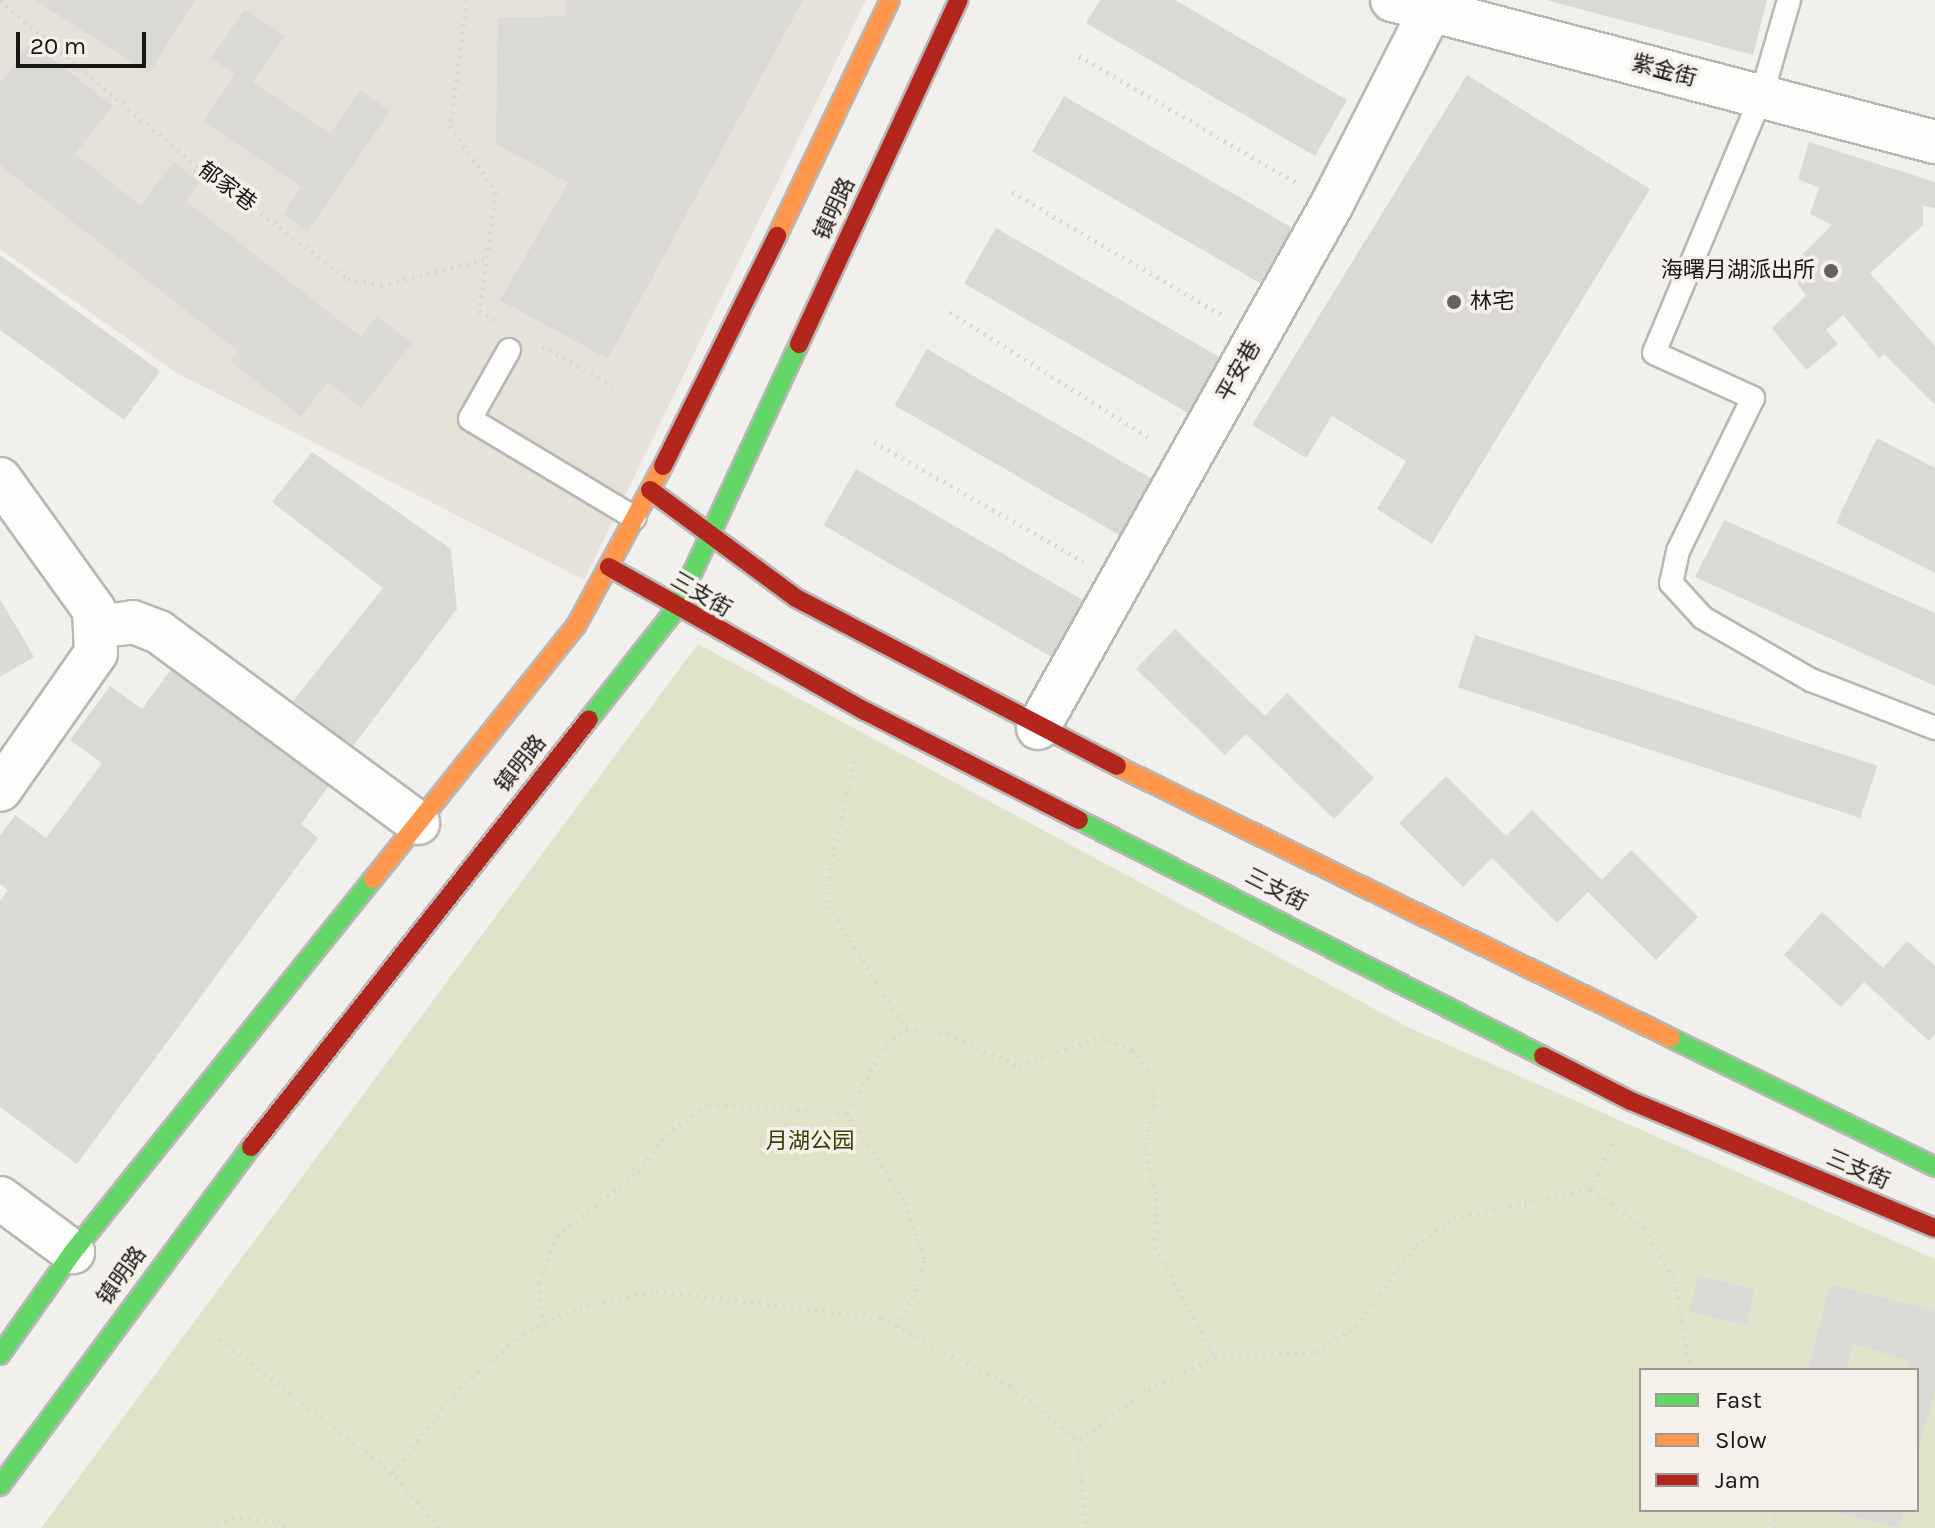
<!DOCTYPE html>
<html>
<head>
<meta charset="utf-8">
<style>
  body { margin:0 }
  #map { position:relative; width:1935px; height:1528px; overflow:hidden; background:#f2f0ed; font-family:Karla,"Noto Sans SC",sans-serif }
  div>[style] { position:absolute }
  .built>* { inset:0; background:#e6e2d9 }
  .green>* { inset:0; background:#e0e3c9 }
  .building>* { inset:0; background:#dad9d6; transform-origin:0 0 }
  .path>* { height:5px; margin-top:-2.5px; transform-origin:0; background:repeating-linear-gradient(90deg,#d8d7d6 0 2px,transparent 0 8px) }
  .roads { filter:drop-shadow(2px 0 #b8b7b4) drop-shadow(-2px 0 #b8b7b4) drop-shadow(0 2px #b8b7b4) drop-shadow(0 -2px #b8b7b4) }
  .lane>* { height:22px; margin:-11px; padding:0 11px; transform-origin:11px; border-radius:11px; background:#fdfdfc }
  .street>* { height:42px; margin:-21px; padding:0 21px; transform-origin:21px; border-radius:21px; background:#fdfdfc }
  .fast>* { height:18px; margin:-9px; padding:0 9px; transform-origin:9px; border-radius:9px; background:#63d668 }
  .slow>* { height:18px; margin:-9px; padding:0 9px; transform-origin:9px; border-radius:9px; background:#ff974d }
  .jam>* { height:18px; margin:-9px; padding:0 9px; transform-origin:9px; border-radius:9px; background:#b3261e }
  .dots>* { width:22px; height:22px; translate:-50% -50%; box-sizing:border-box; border:4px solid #f5f1ea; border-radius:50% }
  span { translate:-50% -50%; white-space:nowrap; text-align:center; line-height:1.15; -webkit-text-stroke:7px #f5f1ea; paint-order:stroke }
  .street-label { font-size:22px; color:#181714 }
  .poi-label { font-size:22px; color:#181714 }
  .right { translate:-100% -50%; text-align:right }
  .left { translate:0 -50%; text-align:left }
  .park-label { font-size:22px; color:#393c02 }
  .legend { position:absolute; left:1639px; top:1368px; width:280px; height:144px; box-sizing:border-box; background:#f5f1ea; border:2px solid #9d9a94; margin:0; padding:10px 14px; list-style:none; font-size:24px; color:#181714 }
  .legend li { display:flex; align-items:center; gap:16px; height:40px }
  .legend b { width:40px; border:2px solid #9d9a94 }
  .scale { position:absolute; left:16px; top:32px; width:130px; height:36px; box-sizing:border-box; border:4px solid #181714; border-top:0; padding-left:10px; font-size:24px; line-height:28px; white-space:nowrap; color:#181714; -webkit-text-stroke:6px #f5f1ea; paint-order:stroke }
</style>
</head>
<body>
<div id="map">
  <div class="built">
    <i style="clip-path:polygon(0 0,866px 0,584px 580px,175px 372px,0 249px)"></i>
  </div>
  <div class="green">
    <i style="clip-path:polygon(evenodd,698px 644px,1410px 1028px,1935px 1259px,1935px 1528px,41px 1528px,698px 644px,1641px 1370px,1917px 1370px,1917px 1510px,1641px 1510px,1641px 1370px)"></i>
  </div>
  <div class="building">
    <i style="clip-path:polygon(35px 0,195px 0,149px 73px)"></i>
    <i style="clip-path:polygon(566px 0,803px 0,608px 359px,500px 300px,568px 183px,496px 144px,498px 18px,566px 16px)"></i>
    <i style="clip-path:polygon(1100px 0,1175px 0,1347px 100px,1315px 156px,1086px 23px)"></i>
    <i style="clip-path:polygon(1546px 0,1767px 0,1753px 55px)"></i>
    <i style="clip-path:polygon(245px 9px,285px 36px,253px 82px,330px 134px,360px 90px,390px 111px,308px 232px,283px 214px,301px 187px,203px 121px,235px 74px,211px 58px)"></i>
    <i style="clip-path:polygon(31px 42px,113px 106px,75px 154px,140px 205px,174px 162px,199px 183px,186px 201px,361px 337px,377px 316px,412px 343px,361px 408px,328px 382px,301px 416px,230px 361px,238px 351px,0 165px,0 83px)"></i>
    <i style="clip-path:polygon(1467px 75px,1650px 189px,1432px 544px,1377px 509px,1406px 461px,1332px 416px,1306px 458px,1252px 425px)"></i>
    <i style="left:1064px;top:96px;width:264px;height:64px;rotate:30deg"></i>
    <i style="clip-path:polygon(1809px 142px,1935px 182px,1935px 208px,1923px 206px,1923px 225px,1870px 273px,1935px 346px,1935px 405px,1884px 354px,1879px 358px,1843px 315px,1826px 330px,1838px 344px,1806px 370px,1772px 328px,1806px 296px,1788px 269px,1832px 225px,1810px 214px,1819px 188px,1798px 179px)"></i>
    <i style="left:996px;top:228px;width:264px;height:64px;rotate:30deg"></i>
    <i style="clip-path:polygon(0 255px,160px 371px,124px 420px,0 330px)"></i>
    <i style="left:927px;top:349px;width:263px;height:65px;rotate:30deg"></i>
    <i style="clip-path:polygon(1877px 438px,1935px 468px,1935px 573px,1836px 523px)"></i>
    <i style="clip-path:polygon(312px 452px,451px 549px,457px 609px,353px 746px,293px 701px,383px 588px,272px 502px)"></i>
    <i style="left:856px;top:469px;width:264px;height:65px;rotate:30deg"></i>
    <i style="clip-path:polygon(1724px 520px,1935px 613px,1935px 686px,1695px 577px)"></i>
    <i style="clip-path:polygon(0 599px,34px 657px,0 677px)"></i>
    <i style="clip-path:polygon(1175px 629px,1265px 716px,1287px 693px,1374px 778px,1334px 819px,1246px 734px,1225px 755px,1136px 669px)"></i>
    <i style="left:1475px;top:635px;width:423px;height:55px;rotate:18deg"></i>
    <i style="clip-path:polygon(172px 668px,330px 784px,301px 824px,318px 838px,77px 1164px,0 1107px,0 901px,8px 890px,0 884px,0 836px,15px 815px,46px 838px,102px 763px,70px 740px,110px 686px,142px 709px)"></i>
    <i style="clip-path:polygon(1446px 776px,1506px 836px,1532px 810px,1602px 880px,1631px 850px,1698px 917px,1656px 960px,1588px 892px,1557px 923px,1492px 858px,1463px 887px,1399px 823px)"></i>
    <i style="clip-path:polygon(1822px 912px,1883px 968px,1907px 941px,1935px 966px,1935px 1034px,1929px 1041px,1864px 982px,1841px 1007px,1784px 955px)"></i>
    <i style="left:1698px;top:1276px;width:58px;height:37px;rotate:13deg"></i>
    <i style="clip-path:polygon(1831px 1284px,1935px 1312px,1935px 1390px,1918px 1453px,1917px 1370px,1906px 1370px,1909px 1360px,1853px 1344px,1846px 1370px,1808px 1370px)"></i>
    <i style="clip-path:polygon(1829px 1510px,1903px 1510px,1898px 1528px)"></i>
  </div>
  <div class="path">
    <i style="left:0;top:0;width:233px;rotate:40.1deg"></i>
    <i style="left:178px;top:150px;width:213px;rotate:37.2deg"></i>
    <i style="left:348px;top:279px;width:34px;rotate:10deg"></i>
    <i style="left:381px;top:285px;width:108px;rotate:-13.9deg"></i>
    <i style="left:467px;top:0;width:127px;rotate:97.7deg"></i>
    <i style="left:450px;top:126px;width:80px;rotate:55.1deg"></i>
    <i style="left:496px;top:192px;width:120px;rotate:98.1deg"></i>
    <i style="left:479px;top:311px;width:18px;rotate:29deg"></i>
    <i style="left:1079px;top:56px;width:252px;rotate:30.2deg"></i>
    <i style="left:1012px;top:192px;width:245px;rotate:30.4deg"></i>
    <i style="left:950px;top:312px;width:238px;rotate:32.3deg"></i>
    <i style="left:542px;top:346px;width:81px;rotate:29.4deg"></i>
    <i style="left:874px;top:442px;width:241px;rotate:29.7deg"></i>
    <i style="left:856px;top:753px;width:118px;rotate:102.7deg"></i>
    <i style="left:830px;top:868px;width:38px;rotate:92deg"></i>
    <i style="left:829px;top:906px;width:145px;rotate:58deg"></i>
    <i style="left:906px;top:1029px;width:42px;rotate:6.8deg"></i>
    <i style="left:948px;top:1034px;width:78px;rotate:24.3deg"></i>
    <i style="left:1019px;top:1066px;width:87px;rotate:-19.5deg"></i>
    <i style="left:1101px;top:1037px;width:34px;rotate:23deg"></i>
    <i style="left:1132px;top:1050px;width:30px;rotate:50deg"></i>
    <i style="left:1151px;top:1073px;width:33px;rotate:85deg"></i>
    <i style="left:1154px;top:1106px;width:40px;rotate:103deg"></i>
    <i style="left:1145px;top:1145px;width:54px;rotate:78.3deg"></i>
    <i style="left:1156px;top:1198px;width:49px;rotate:91.2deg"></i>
    <i style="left:1155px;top:1247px;width:125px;rotate:61.4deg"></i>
    <i style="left:1215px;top:1357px;width:77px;rotate:153.8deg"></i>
    <i style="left:1146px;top:1391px;width:84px;rotate:143.7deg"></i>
    <i style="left:1078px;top:1441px;width:87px;rotate:84.7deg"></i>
    <i style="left:1591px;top:1189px;width:66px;rotate:36.3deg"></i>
    <i style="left:1644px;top:1228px;width:61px;rotate:59.7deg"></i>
    <i style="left:1675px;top:1281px;width:90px;rotate:80.4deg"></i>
    <i style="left:543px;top:1324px;width:42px;rotate:-95.4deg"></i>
    <i style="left:539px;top:1282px;width:49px;rotate:-68.6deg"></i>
    <i style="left:557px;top:1236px;width:103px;rotate:-38.3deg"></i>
    <i style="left:638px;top:1172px;width:47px;rotate:-53.6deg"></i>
    <i style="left:666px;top:1134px;width:52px;rotate:-34.9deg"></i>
    <i style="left:709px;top:1104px;width:138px;rotate:3.7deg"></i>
    <i style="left:897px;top:1326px;width:45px;rotate:-62.3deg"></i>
    <i style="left:918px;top:1286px;width:29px;rotate:-78deg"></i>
    <i style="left:924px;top:1258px;width:61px;rotate:-109deg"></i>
    <i style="left:904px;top:1200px;width:104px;rotate:-123.2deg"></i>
    <i style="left:847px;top:1113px;width:81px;rotate:-60.3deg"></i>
    <i style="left:887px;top:1043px;width:24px;rotate:-36deg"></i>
    <i style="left:220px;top:1339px;width:219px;rotate:37.8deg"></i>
    <i style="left:1215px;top:1357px;width:101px;rotate:-2.8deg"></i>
    <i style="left:1316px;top:1352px;width:48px;rotate:-33deg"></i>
    <i style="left:1356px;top:1326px;width:101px;rotate:-53.5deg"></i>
    <i style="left:1416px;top:1245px;width:47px;rotate:-35.4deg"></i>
    <i style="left:1454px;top:1218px;width:140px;rotate:-12deg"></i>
    <i style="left:1591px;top:1189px;width:55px;rotate:-66.3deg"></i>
    <i style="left:210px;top:1528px;width:24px;rotate:-24deg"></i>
    <i style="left:232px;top:1518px;width:45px;rotate:3.8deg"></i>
    <i style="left:277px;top:1521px;width:15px;rotate:28deg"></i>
    <i style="left:438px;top:1528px;width:71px;rotate:-129.3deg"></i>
    <i style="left:393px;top:1473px;width:100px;rotate:-52.3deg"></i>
    <i style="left:454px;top:1394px;width:92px;rotate:-41.5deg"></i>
    <i style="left:523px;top:1333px;width:63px;rotate:-24.5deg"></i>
    <i style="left:580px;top:1307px;width:78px;rotate:-11.9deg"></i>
    <i style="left:656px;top:1291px;width:227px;rotate:6.8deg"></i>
    <i style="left:881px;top:1318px;width:147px;rotate:27.6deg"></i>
    <i style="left:1011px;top:1386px;width:87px;rotate:39.4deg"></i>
    <i style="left:1775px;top:1528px;width:18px;rotate:-87deg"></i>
  </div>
  <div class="roads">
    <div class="lane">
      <i style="left:1789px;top:0;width:101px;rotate:106.1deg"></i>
      <i style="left:1761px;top:97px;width:277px;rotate:112.7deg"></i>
      <i style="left:1654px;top:353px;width:109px;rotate:24.4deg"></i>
      <i style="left:1753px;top:398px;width:170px;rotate:116.1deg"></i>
      <i style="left:1678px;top:551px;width:33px;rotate:102deg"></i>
      <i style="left:1671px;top:583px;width:47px;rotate:47.6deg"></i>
      <i style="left:1703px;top:618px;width:125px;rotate:29.9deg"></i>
      <i style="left:1811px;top:680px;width:133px;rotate:21.2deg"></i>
      <i style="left:509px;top:350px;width:79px;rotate:119.5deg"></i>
      <i style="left:470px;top:419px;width:192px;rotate:31deg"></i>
    </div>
    <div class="street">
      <i style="left:1392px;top:0;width:561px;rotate:14.66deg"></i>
      <i style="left:0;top:479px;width:161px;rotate:54.3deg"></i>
      <i style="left:94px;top:610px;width:43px;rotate:87.3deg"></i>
      <i style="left:96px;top:653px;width:167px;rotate:125deg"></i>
      <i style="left:95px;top:627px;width:38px;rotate:-7deg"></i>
      <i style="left:133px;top:622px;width:28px;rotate:21deg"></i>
      <i style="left:159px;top:632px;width:322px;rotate:36.4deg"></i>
      <i style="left:1038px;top:728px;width:601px;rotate:-60.7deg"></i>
      <i style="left:1332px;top:204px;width:218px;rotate:-63deg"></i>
      <i style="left:0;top:1198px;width:91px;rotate:36.5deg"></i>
    </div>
    <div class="fast">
      <i style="left:589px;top:719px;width:139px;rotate:-51.7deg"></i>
      <i style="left:675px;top:610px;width:293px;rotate:-65deg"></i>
      <i style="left:1079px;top:820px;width:521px;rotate:26.96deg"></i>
      <i style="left:1671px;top:1038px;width:294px;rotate:26deg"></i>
      <i style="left:0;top:1355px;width:126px;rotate:-54.7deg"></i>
      <i style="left:73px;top:1252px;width:479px;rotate:-51.2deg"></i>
      <i style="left:0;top:1486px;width:422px;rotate:-53.5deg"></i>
    </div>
    <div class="slow">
      <i style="left:777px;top:236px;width:262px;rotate:-64.4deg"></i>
      <i style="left:1117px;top:766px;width:617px;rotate:26.15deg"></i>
      <i style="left:373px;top:879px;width:324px;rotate:-51.3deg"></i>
      <i style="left:576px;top:626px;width:182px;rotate:-61.5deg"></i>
    </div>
    <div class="jam">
      <i style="left:799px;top:344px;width:379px;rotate:-65.1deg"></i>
      <i style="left:663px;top:466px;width:257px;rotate:-63.6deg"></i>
      <i style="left:650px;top:490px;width:182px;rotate:36.5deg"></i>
      <i style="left:796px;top:598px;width:362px;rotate:27.6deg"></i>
      <i style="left:609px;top:567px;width:294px;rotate:29.4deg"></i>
      <i style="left:865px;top:711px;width:240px;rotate:27deg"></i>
      <i style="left:1543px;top:1056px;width:99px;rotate:27.1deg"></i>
      <i style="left:1631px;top:1101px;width:329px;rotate:22.7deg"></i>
      <i style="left:251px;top:1147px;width:545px;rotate:-51.7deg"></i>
    </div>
  </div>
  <div class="dots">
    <i style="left:1831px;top:271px;background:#646360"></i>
    <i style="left:1454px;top:302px;background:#646360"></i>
  </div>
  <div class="street-label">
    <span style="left:1664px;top:71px;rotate:15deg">紫金街</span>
    <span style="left:227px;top:187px;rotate:37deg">郁家巷</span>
    <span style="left:835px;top:209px;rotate:-65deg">镇明路</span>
    <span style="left:1239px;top:371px;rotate:-61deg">平安巷</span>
    <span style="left:701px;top:595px;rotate:30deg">三支街</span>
    <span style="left:521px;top:764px;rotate:-51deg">镇明路</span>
    <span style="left:1276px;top:890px;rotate:27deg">三支街</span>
    <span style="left:1858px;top:1170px;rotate:23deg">三支街</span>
    <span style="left:122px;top:1276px;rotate:-54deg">镇明路</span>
  </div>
  <div class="poi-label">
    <span class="right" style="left:1815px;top:271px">海曙月湖派出所</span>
    <span class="left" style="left:1470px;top:302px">林宅</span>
  </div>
  <div class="park-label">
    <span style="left:810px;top:1142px">月湖公园</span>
  </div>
  <ul class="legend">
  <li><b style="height:10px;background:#63d668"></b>Fast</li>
  <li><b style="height:10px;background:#ff974d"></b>Slow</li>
  <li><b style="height:10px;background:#b3261e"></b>Jam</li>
  </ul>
  <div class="scale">20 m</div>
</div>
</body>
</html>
